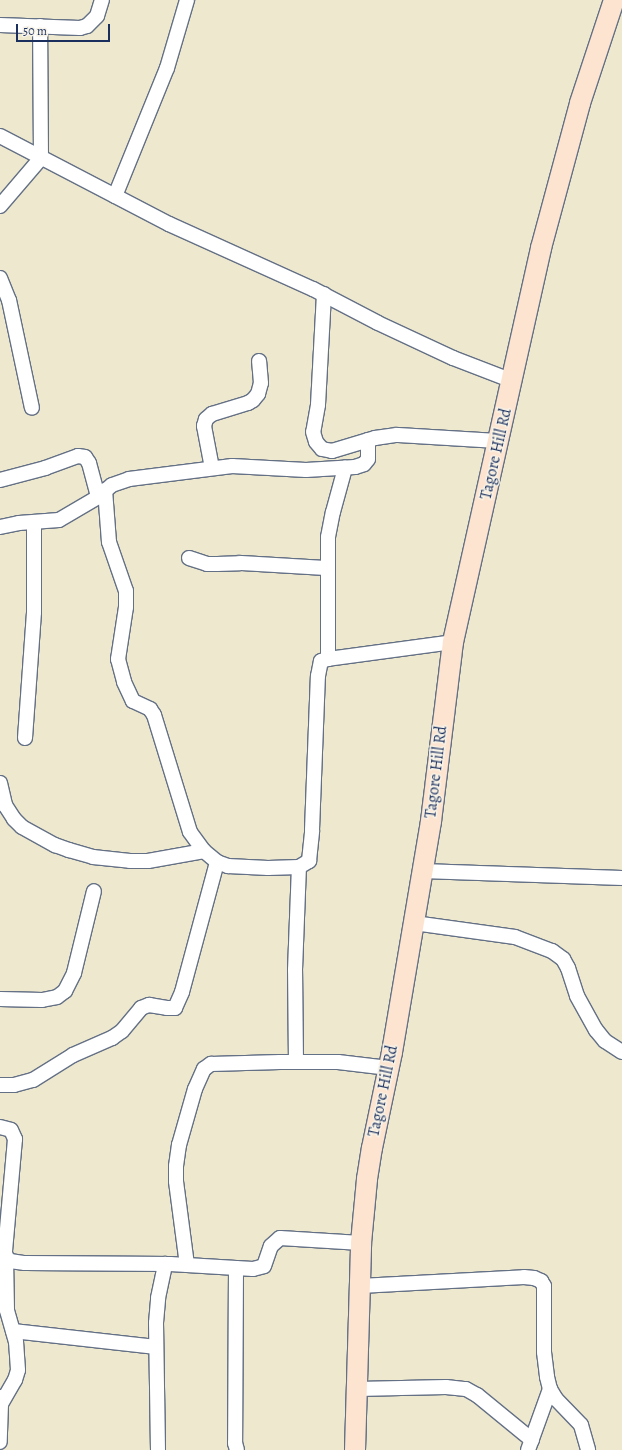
<!DOCTYPE html>
<html>
<head>
<meta charset="utf-8">
<style>
  body { margin:0 }
  #map { position:relative; width:622px; height:1450px; overflow:hidden; background:#ede8ce; font-family:Alegreya,serif }
  div>[style] { position:absolute }
  .roads { filter:drop-shadow(1px 0 #647085) drop-shadow(-1px 0 #647085) drop-shadow(0 1px #647085) drop-shadow(0 -1px #647085) }
  .minor>* { height:14px; margin:-7px; padding:0 7px; transform-origin:7px; border-radius:7px; background:#fff }
  .secondary>* { height:20px; margin:-10px; padding:0 10px; transform-origin:10px; border-radius:10px; background:#fde4d0 }
  span { translate:-50% -50%; white-space:nowrap; text-align:center; line-height:1.15; -webkit-text-stroke:3px #f7f3e8; paint-order:stroke }
  .street-label { font-size:16px; color:#1b2f5e }
  .scale { position:absolute; left:16px; top:24px; width:94px; height:18px; box-sizing:border-box; border:2px solid #1b2f5e; border-top:0; padding-left:5px; font-size:12px; line-height:14px; white-space:nowrap; color:#1b2f5e; -webkit-text-stroke:3px #f7f3e8; paint-order:stroke }
</style>
</head>
<body>
<div id="map">
  <div class="roads">
    <div class="minor">
      <i style="left:0;top:25px;width:80px;rotate:2.1deg"></i>
      <i style="left:80px;top:28px;width:7px;rotate:-16deg"></i>
      <i style="left:87px;top:26px;width:14px;rotate:-45deg"></i>
      <i style="left:97px;top:16px;width:17px;rotate:-73deg"></i>
      <i style="left:0;top:136px;width:191px;rotate:27.5deg"></i>
      <i style="left:169px;top:224px;width:158px;rotate:24.3deg"></i>
      <i style="left:313px;top:289px;width:73px;rotate:27.6deg"></i>
      <i style="left:378px;top:323px;width:83px;rotate:25deg"></i>
      <i style="left:453px;top:358px;width:64px;rotate:21deg"></i>
      <i style="left:115px;top:196px;width:138px;rotate:-67.9deg"></i>
      <i style="left:167px;top:68px;width:71px;rotate:-73.6deg"></i>
      <i style="left:0;top:206px;width:63px;rotate:-49.5deg"></i>
      <i style="left:41px;top:158px;width:132px;rotate:-90.4deg"></i>
      <i style="left:0;top:278px;width:24px;rotate:68deg"></i>
      <i style="left:9px;top:300px;width:110px;rotate:78deg"></i>
      <i style="left:324px;top:294px;width:111px;rotate:93.1deg"></i>
      <i style="left:318px;top:405px;width:27px;rotate:100deg"></i>
      <i style="left:313px;top:432px;width:10px;rotate:73deg"></i>
      <i style="left:316px;top:442px;width:9px;rotate:49deg"></i>
      <i style="left:322px;top:449px;width:10px;rotate:11deg"></i>
      <i style="left:332px;top:451px;width:45px;rotate:-16.8deg"></i>
      <i style="left:375px;top:438px;width:22px;rotate:-8deg"></i>
      <i style="left:397px;top:435px;width:102px;rotate:3.4deg"></i>
      <i style="left:212px;top:468px;width:43px;rotate:-100.8deg"></i>
      <i style="left:204px;top:426px;width:7px;rotate:-74deg"></i>
      <i style="left:206px;top:419px;width:8px;rotate:-40deg"></i>
      <i style="left:212px;top:414px;width:38px;rotate:-17deg"></i>
      <i style="left:248px;top:403px;width:6px;rotate:-31deg"></i>
      <i style="left:253px;top:400px;width:8px;rotate:-50deg"></i>
      <i style="left:258px;top:394px;width:11px;rotate:-75deg"></i>
      <i style="left:261px;top:383px;width:22px;rotate:-95deg"></i>
      <i style="left:0;top:480px;width:47px;rotate:-14.9deg"></i>
      <i style="left:45px;top:468px;width:35px;rotate:-20deg"></i>
      <i style="left:78px;top:456px;width:7px;rotate:8deg"></i>
      <i style="left:85px;top:457px;width:7px;rotate:56deg"></i>
      <i style="left:89px;top:463px;width:35px;rotate:75deg"></i>
      <i style="left:105px;top:490px;width:52px;rotate:85.6deg"></i>
      <i style="left:109px;top:542px;width:52px;rotate:70.9deg"></i>
      <i style="left:126px;top:591px;width:16px;rotate:90deg"></i>
      <i style="left:126px;top:607px;width:53px;rotate:98.7deg"></i>
      <i style="left:118px;top:659px;width:24px;rotate:75deg"></i>
      <i style="left:124px;top:682px;width:21px;rotate:65deg"></i>
      <i style="left:133px;top:701px;width:19px;rotate:25deg"></i>
      <i style="left:150px;top:709px;width:7px;rotate:56deg"></i>
      <i style="left:154px;top:715px;width:122px;rotate:72.9deg"></i>
      <i style="left:190px;top:832px;width:24px;rotate:54deg"></i>
      <i style="left:204px;top:851px;width:17px;rotate:40deg"></i>
      <i style="left:217px;top:862px;width:12px;rotate:20deg"></i>
      <i style="left:228px;top:866px;width:40px;rotate:2.9deg"></i>
      <i style="left:268px;top:868px;width:31px;rotate:-2deg"></i>
      <i style="left:299px;top:867px;width:12px;rotate:-31deg"></i>
      <i style="left:309px;top:861px;width:31px;rotate:-84deg"></i>
      <i style="left:312px;top:830px;width:154px;rotate:-87.8deg"></i>
      <i style="left:318px;top:676px;width:15px;rotate:-79deg"></i>
      <i style="left:321px;top:661px;width:7px;rotate:-16deg"></i>
      <i style="left:328px;top:659px;width:126px;rotate:-7.7deg"></i>
      <i style="left:0;top:527px;width:19px;rotate:-12deg"></i>
      <i style="left:19px;top:523px;width:40px;rotate:-4.3deg"></i>
      <i style="left:59px;top:520px;width:45px;rotate:-30.5deg"></i>
      <i style="left:98px;top:497px;width:18px;rotate:-41deg"></i>
      <i style="left:112px;top:485px;width:18px;rotate:-19deg"></i>
      <i style="left:129px;top:479px;width:104px;rotate:-7.2deg"></i>
      <i style="left:232px;top:466px;width:74px;rotate:3.1deg"></i>
      <i style="left:306px;top:470px;width:49px;rotate:-3.5deg"></i>
      <i style="left:355px;top:467px;width:9px;rotate:-18deg"></i>
      <i style="left:364px;top:464px;width:6px;rotate:-51deg"></i>
      <i style="left:368px;top:459px;width:19px;rotate:-90deg"></i>
      <i style="left:189px;top:558px;width:19px;rotate:18deg"></i>
      <i style="left:207px;top:564px;width:10px"></i>
      <i style="left:217px;top:564px;width:23px;rotate:-2deg"></i>
      <i style="left:240px;top:563px;width:87px;rotate:3.3deg"></i>
      <i style="left:328px;top:659px;width:122px;rotate:-90deg"></i>
      <i style="left:328px;top:537px;width:25px;rotate:-79deg"></i>
      <i style="left:333px;top:512px;width:46px;rotate:-74.7deg"></i>
      <i style="left:25px;top:738px;width:126px;rotate:-85.9deg"></i>
      <i style="left:34px;top:612px;width:89px;rotate:-90deg"></i>
      <i style="left:0;top:783px;width:23px;rotate:77deg"></i>
      <i style="left:5px;top:805px;width:17px;rotate:57deg"></i>
      <i style="left:14px;top:819px;width:11px;rotate:45deg"></i>
      <i style="left:22px;top:827px;width:38px;rotate:29deg"></i>
      <i style="left:55px;top:845px;width:15px;rotate:20deg"></i>
      <i style="left:69px;top:850px;width:25px;rotate:16deg"></i>
      <i style="left:93px;top:857px;width:37px;rotate:6deg"></i>
      <i style="left:130px;top:861px;width:18px"></i>
      <i style="left:148px;top:861px;width:57px;rotate:-10.1deg"></i>
      <i style="left:422px;top:871px;width:200px;rotate:2deg"></i>
      <i style="left:414px;top:923px;width:102px;rotate:7.9deg"></i>
      <i style="left:515px;top:937px;width:40px;rotate:21deg"></i>
      <i style="left:552px;top:951px;width:14px;rotate:36deg"></i>
      <i style="left:563px;top:959px;width:10px;rotate:61deg"></i>
      <i style="left:568px;top:968px;width:29px;rotate:72deg"></i>
      <i style="left:577px;top:996px;width:39px;rotate:61deg"></i>
      <i style="left:596px;top:1030px;width:14px;rotate:51deg"></i>
      <i style="left:605px;top:1041px;width:20px;rotate:33deg"></i>
      <i style="left:0;top:999px;width:42px;rotate:1.4deg"></i>
      <i style="left:42px;top:1000px;width:15px;rotate:-11deg"></i>
      <i style="left:57px;top:997px;width:10px;rotate:-37deg"></i>
      <i style="left:65px;top:991px;width:20px;rotate:-63deg"></i>
      <i style="left:74px;top:973px;width:84px;rotate:-76.3deg"></i>
      <i style="left:296px;top:1062px;width:92px;rotate:-90.6deg"></i>
      <i style="left:295px;top:970px;width:103px;rotate:-87.8deg"></i>
      <i style="left:0;top:1085px;width:14px"></i>
      <i style="left:14px;top:1085px;width:20px;rotate:-15deg"></i>
      <i style="left:33px;top:1080px;width:47px;rotate:-32deg"></i>
      <i style="left:73px;top:1055px;width:43px;rotate:-23.6deg"></i>
      <i style="left:112px;top:1038px;width:12px;rotate:-35deg"></i>
      <i style="left:122px;top:1031px;width:30px;rotate:-50deg"></i>
      <i style="left:141px;top:1008px;width:9px;rotate:-21deg"></i>
      <i style="left:149px;top:1005px;width:18px;rotate:9deg"></i>
      <i style="left:167px;top:1008px;width:8px"></i>
      <i style="left:175px;top:1008px;width:17px;rotate:-66deg"></i>
      <i style="left:182px;top:992px;width:135px;rotate:-74.9deg"></i>
      <i style="left:0;top:1127px;width:11px;rotate:15deg"></i>
      <i style="left:11px;top:1130px;width:10px;rotate:66deg"></i>
      <i style="left:15px;top:1139px;width:113px;rotate:95.1deg"></i>
      <i style="left:5px;top:1252px;width:5px;rotate:79deg"></i>
      <i style="left:6px;top:1257px;width:6px;rotate:45deg"></i>
      <i style="left:10px;top:1261px;width:15px;rotate:8deg"></i>
      <i style="left:25px;top:1263px;width:145px;rotate:0.4deg"></i>
      <i style="left:170px;top:1264px;width:83px;rotate:3.4deg"></i>
      <i style="left:253px;top:1269px;width:11px;rotate:-15deg"></i>
      <i style="left:264px;top:1266px;width:21px;rotate:-71deg"></i>
      <i style="left:271px;top:1246px;width:12px;rotate:-42deg"></i>
      <i style="left:280px;top:1238px;width:81px;rotate:3.5deg"></i>
      <i style="left:187px;top:1265px;width:85px;rotate:-97.5deg"></i>
      <i style="left:176px;top:1181px;width:15px;rotate:-90deg"></i>
      <i style="left:176px;top:1166px;width:21px;rotate:-82deg"></i>
      <i style="left:179px;top:1145px;width:58px;rotate:-74.1deg"></i>
      <i style="left:195px;top:1089px;width:22px;rotate:-66deg"></i>
      <i style="left:204px;top:1069px;width:9px;rotate:-36deg"></i>
      <i style="left:211px;top:1064px;width:69px;rotate:-1.7deg"></i>
      <i style="left:280px;top:1062px;width:58px"></i>
      <i style="left:338px;top:1062px;width:51px;rotate:6.7deg"></i>
      <i style="left:236px;top:1268px;width:175px;rotate:90.3deg"></i>
      <i style="left:235px;top:1443px;width:7px;rotate:74deg"></i>
      <i style="left:360px;top:1286px;width:164px;rotate:-3.1deg"></i>
      <i style="left:524px;top:1277px;width:10px;rotate:6deg"></i>
      <i style="left:534px;top:1278px;width:8px;rotate:23deg"></i>
      <i style="left:541px;top:1281px;width:6px;rotate:59deg"></i>
      <i style="left:544px;top:1286px;width:66px;rotate:90deg"></i>
      <i style="left:544px;top:1352px;width:25px;rotate:83deg"></i>
      <i style="left:547px;top:1377px;width:12px;rotate:76deg"></i>
      <i style="left:550px;top:1389px;width:12px;rotate:59deg"></i>
      <i style="left:556px;top:1399px;width:36px;rotate:46deg"></i>
      <i style="left:581px;top:1425px;width:26px;rotate:74deg"></i>
      <i style="left:13px;top:1331px;width:144px;rotate:6.4deg"></i>
      <i style="left:357px;top:1389px;width:89px;rotate:-1.3deg"></i>
      <i style="left:446px;top:1387px;width:20px;rotate:6deg"></i>
      <i style="left:466px;top:1389px;width:13px;rotate:29deg"></i>
      <i style="left:477px;top:1395px;width:71px;rotate:39.3deg"></i>
      <i style="left:0;top:1397px;width:7px;rotate:82deg"></i>
      <i style="left:1px;top:1404px;width:38px;rotate:92deg"></i>
      <i style="left:1px;top:1404px;width:28px;rotate:-60deg"></i>
      <i style="left:15px;top:1380px;width:10px;rotate:-73deg"></i>
      <i style="left:18px;top:1370px;width:28px;rotate:-94deg"></i>
      <i style="left:16px;top:1342px;width:33px;rotate:-106deg"></i>
      <i style="left:7px;top:1310px;width:53px;rotate:-91.1deg"></i>
      <i style="left:158px;top:1450px;width:127px;rotate:-90.9deg"></i>
      <i style="left:156px;top:1323px;width:25px;rotate:-85deg"></i>
      <i style="left:158px;top:1298px;width:35px;rotate:-78deg"></i>
      <i style="left:528px;top:1450px;width:65px;rotate:-70.2deg"></i>
    </div>
    <div class="secondary">
      <i style="left:355px;top:1450px;width:207px;rotate:-88.3deg"></i>
      <i style="left:361px;top:1243px;width:64px;rotate:-84.6deg"></i>
      <i style="left:367px;top:1179px;width:31px;rotate:-81deg"></i>
      <i style="left:372px;top:1148px;width:98px;rotate:-78.2deg"></i>
      <i style="left:392px;top:1052px;width:234px;rotate:-80.4deg"></i>
      <i style="left:431px;top:821px;width:180px;rotate:-83deg"></i>
      <i style="left:453px;top:642px;width:404px;rotate:-77.4deg"></i>
      <i style="left:541px;top:248px;width:150px;rotate:-74.9deg"></i>
      <i style="left:580px;top:103px;width:108px;rotate:-71.7deg"></i>
    </div>
  </div>
  <div class="street-label">
    <span style="left:496px;top:454px;rotate:-77deg">Tagore Hill Rd</span>
    <span style="left:436px;top:772px;rotate:-83deg">Tagore Hill Rd</span>
    <span style="left:383px;top:1091px;rotate:-78deg">Tagore Hill Rd</span>
  </div>
  <div class="scale">50 m</div>
</div>
</body>
</html>
